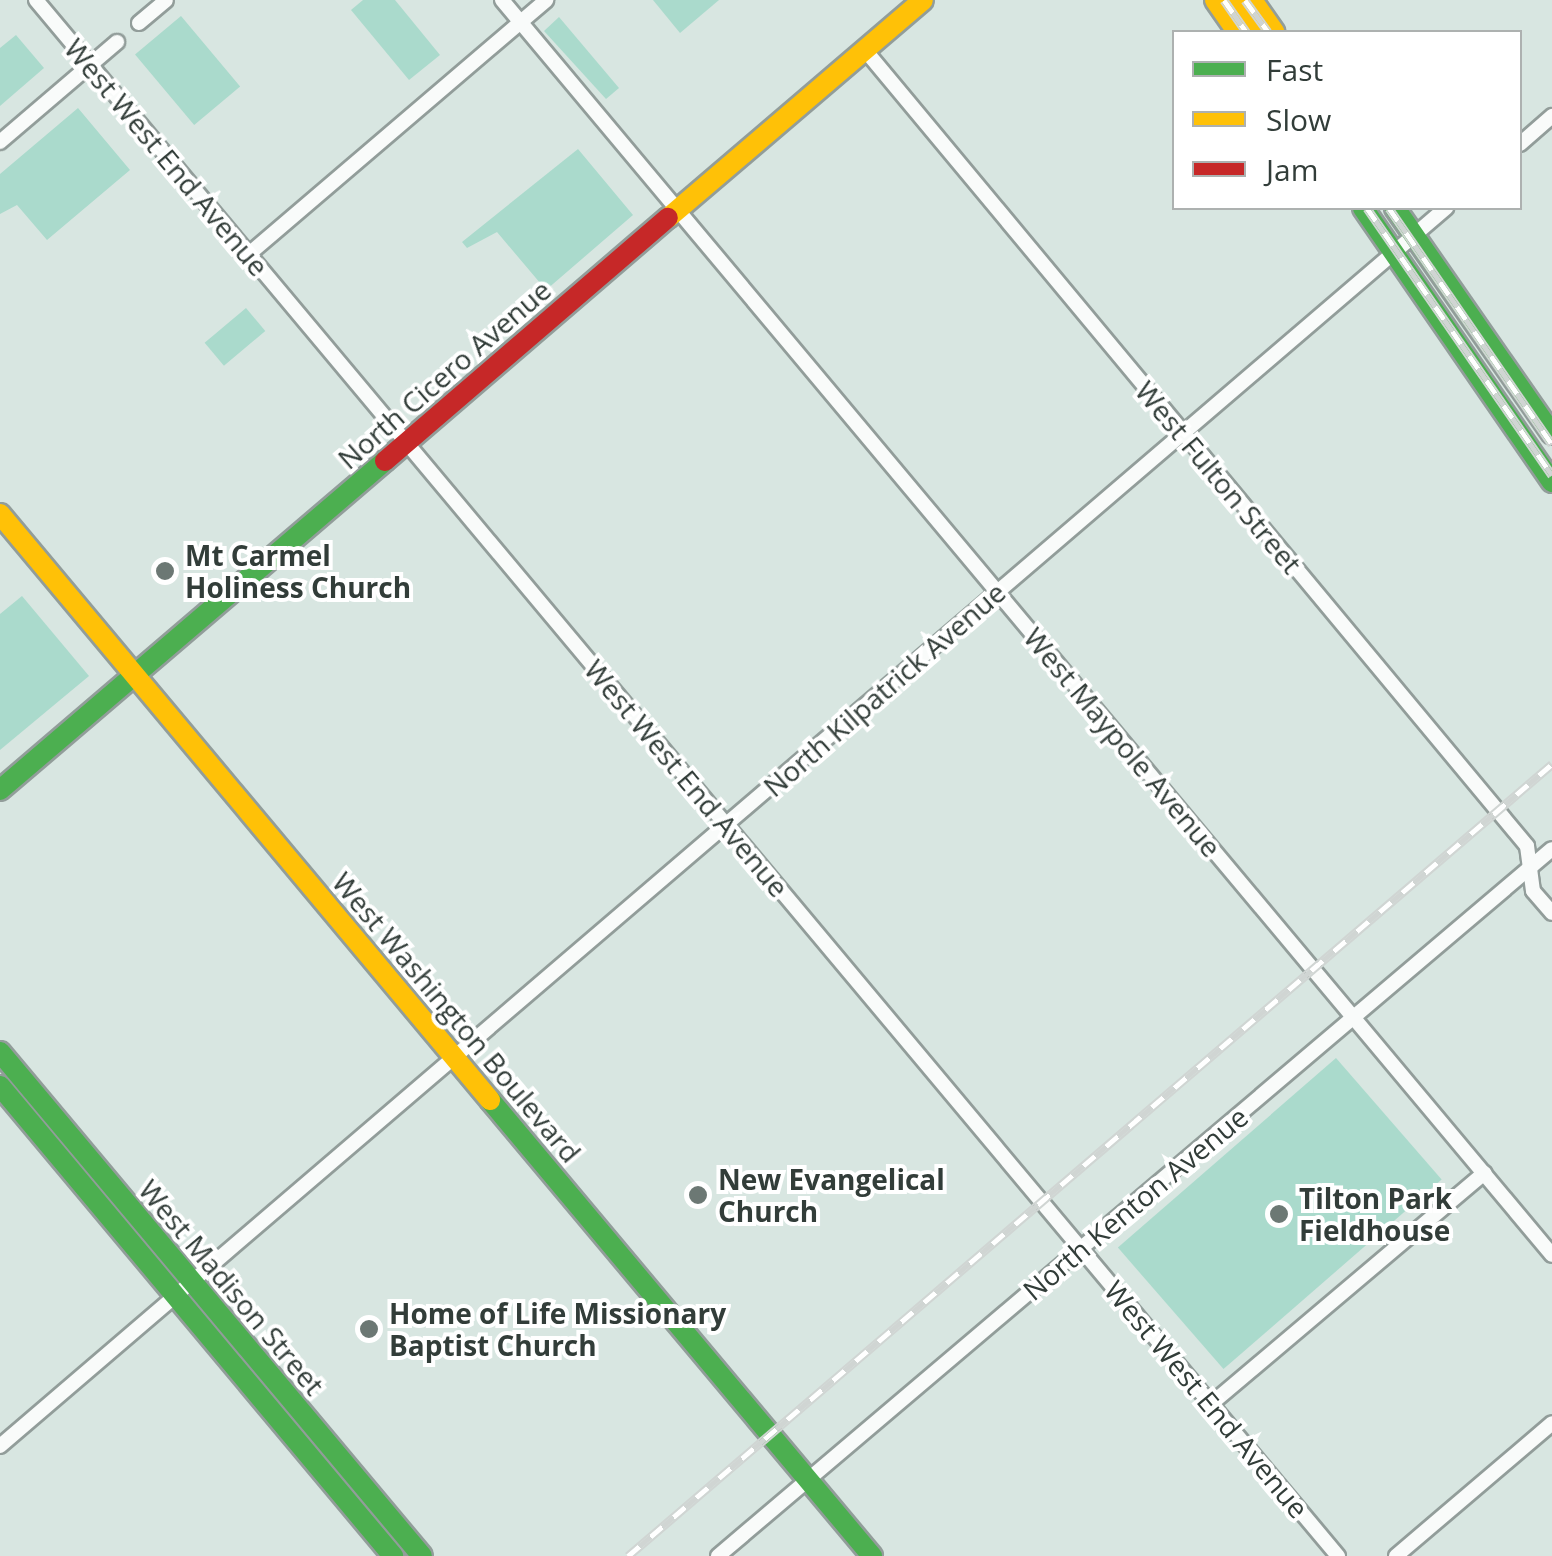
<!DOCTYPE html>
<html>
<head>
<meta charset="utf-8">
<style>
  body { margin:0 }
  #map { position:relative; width:1552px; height:1556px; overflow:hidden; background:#d8e6e1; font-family:"Open Sans",sans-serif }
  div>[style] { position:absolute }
  .green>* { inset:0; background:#aadacc; transform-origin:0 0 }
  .roads { filter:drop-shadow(2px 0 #929d9a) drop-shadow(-2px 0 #929d9a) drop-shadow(0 2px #929d9a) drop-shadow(0 -2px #929d9a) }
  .street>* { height:14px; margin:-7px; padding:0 7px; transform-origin:7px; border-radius:7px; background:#f9fbfa }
  .fast>* { height:20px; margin:-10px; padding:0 10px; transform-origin:10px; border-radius:10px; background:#4caf50 }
  .slow>* { height:20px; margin:-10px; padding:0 10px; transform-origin:10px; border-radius:10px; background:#ffc107 }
  .jam>* { height:20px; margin:-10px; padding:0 10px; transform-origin:10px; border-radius:10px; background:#c62828 }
  .rail>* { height:9px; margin-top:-4.5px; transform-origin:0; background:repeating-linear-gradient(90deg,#fff 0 15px,#d0d5d3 0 30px); box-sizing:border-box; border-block:2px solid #d0d5d3 }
  .dots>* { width:28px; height:28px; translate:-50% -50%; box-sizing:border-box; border:5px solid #fff; border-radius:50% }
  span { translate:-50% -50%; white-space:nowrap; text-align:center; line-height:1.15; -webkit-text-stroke:8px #fff; paint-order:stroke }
  .street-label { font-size:28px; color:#323d39 }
  .poi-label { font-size:28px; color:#323d39; font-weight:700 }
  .left { translate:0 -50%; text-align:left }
  .legend { position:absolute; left:1172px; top:30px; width:350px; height:180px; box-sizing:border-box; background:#fff; border:2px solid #adb1b0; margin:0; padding:12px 18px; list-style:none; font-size:30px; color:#323d39 }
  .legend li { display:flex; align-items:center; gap:20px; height:50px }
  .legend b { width:50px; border:2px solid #adb1b0 }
</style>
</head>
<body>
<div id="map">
  <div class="green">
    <i style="clip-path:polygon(363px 0,395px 0,440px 55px,409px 80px,351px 10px)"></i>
    <i style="clip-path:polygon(653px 0,719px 0,680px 33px)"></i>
    <i style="left:181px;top:16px;width:92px;height:60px;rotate:50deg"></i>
    <i style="clip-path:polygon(559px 17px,619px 88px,606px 99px,544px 31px)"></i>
    <i style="clip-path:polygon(16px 35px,44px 68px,0 106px,0 48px)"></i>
    <i style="clip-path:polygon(78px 108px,130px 170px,47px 240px,17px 205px,0 214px,0 174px)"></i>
    <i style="clip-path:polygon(578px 149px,633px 215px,546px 290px,497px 232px,467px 248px,462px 242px)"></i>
    <i style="left:246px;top:308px;width:30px;height:54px;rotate:50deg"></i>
    <i style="clip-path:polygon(22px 596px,89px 676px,0 750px,0 614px)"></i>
    <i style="left:1336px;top:1058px;width:161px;height:289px;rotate:49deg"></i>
  </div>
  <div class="roads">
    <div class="street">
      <i style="left:36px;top:0;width:2029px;rotate:50.08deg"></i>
      <i style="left:502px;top:0;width:1636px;rotate:50.08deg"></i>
      <i style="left:139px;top:23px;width:35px;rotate:-40deg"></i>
      <i style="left:865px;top:50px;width:1035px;rotate:50.25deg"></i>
      <i style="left:1527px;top:846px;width:45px;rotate:82.4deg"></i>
      <i style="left:1533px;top:891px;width:29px;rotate:49deg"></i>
      <i style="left:0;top:142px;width:154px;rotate:-40.5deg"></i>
      <i style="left:1520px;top:144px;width:43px;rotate:-41.2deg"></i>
      <i style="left:249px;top:254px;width:391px;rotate:-40.5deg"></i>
      <i style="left:1211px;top:1404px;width:358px;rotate:-40.2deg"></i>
      <i style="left:0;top:1446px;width:1904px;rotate:-40.57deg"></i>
      <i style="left:718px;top:1556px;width:1093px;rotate:-40.29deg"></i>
      <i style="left:1396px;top:1556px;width:205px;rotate:-40.4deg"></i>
    </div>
    <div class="fast">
      <i style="left:1363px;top:208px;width:333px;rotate:55.4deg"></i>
      <i style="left:1395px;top:208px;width:275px;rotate:55.2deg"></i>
      <i style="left:0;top:790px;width:506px;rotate:-40.52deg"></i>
      <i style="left:0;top:1052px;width:657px;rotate:50.06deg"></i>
      <i style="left:0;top:1086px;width:613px;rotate:50.1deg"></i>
      <i style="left:490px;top:1100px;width:595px;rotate:50.05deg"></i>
    </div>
    <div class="slow">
      <i style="left:1215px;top:0;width:39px;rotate:55deg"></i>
      <i style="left:1235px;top:0;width:39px;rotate:55deg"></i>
      <i style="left:1252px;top:0;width:39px;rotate:55deg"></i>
      <i style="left:668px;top:218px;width:335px;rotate:-40.5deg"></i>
      <i style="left:0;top:514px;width:764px;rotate:50.1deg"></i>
    </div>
    <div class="jam">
      <i style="left:385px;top:461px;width:373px;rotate:-40.7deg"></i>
    </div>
  </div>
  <div class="rail">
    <i style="left:1224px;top:0;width:39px;rotate:55deg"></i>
    <i style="left:1245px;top:0;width:39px;rotate:54deg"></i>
    <i style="left:1367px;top:208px;width:325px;rotate:55.3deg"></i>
    <i style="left:1389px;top:208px;width:287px;rotate:55.4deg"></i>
    <i style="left:628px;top:1556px;width:1217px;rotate:-40.6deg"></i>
  </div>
  <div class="dots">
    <i style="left:165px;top:571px;background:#6c7874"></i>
    <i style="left:698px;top:1195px;background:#6c7874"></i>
    <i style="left:1279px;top:1214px;background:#6c7874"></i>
    <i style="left:369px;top:1329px;background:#6c7874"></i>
  </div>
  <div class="street-label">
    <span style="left:167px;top:157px;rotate:50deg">West West End Avenue</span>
    <span style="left:444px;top:374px;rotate:-41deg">North Cicero Avenue</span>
    <span style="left:1219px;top:477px;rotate:50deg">West Fulton Street</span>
    <span style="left:884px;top:689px;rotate:-41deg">North Kilpatrick Avenue</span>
    <span style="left:1123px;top:742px;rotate:50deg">West Maypole Avenue</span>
    <span style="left:687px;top:778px;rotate:50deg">West West End Avenue</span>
    <span style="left:457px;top:1017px;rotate:50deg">West Washington Boulevard</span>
    <span style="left:1135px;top:1203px;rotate:-40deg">North Kenton Avenue</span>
    <span style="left:232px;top:1287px;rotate:50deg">West Madison Street</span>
    <span style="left:1207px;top:1399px;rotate:50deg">West West End Avenue</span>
  </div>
  <div class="poi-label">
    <span class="left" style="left:185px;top:571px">Mt Carmel<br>Holiness Church</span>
    <span class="left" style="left:718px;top:1195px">New Evangelical<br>Church</span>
    <span class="left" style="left:1299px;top:1214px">Tilton Park<br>Fieldhouse</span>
    <span class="left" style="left:389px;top:1329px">Home of Life Missionary<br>Baptist Church</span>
  </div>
  <ul class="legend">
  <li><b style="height:12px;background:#4caf50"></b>Fast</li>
  <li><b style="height:12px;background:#ffc107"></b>Slow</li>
  <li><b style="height:12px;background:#c62828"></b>Jam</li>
  </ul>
</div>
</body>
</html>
